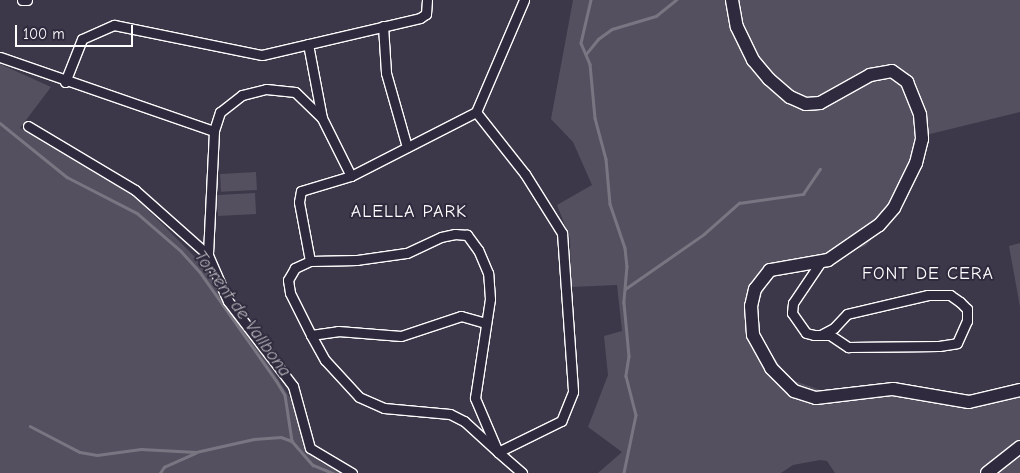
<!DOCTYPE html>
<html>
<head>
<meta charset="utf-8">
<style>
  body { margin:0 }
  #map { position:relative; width:1020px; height:473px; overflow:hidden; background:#3c3749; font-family:"Comic Neue",sans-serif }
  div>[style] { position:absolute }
  .green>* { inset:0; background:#555060; transform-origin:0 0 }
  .stream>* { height:2.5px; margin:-1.25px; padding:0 1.25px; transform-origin:1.25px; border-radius:1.25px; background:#797682 }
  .roads { filter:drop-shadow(1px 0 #fff) drop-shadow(-1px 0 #fff) drop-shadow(0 1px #fff) drop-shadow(0 -1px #fff) }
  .street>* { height:9px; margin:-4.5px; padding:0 4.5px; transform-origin:4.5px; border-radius:4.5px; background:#2f2a3d }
  .secondary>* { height:12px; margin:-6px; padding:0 6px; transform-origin:6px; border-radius:6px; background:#2f2a3d }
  span { translate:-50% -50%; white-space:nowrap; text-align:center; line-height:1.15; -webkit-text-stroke:4px #2f2a3d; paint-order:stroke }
  .neighbourhood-label { font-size:18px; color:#fff; letter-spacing:1px }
  .water-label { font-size:18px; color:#b5b4ba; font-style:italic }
  .scale { position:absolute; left:15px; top:25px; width:118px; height:22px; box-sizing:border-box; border:2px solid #fff; border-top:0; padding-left:6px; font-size:15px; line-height:18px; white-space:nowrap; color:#fff; -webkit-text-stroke:4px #2f2a3d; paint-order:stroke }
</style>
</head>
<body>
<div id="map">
  <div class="green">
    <i style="clip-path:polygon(573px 0,1020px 0,1020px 112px,926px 135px,888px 222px,865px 246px,770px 277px,757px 306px,761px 338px,789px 379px,823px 391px,975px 398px,1020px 386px,1020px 473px,835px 473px,827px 461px,820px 460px,793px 465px,781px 473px,598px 473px,622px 452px,588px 427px,608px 375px,604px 336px,622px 331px,617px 285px,571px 287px,570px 238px,557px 205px,592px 185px,573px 142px,551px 119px)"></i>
    <i style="clip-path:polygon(0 64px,51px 87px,20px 128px,135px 197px,209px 271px,290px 398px,320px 462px,347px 473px,0 473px)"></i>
    <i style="left:256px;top:172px;width:18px;height:36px;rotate:87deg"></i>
    <i style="left:255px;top:193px;width:21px;height:38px;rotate:87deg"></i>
    <i style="clip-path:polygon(1020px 243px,1020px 307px,1009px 246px)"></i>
  </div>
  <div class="stream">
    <i style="left:591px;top:0;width:44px;rotate:103.1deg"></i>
    <i style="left:581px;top:43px;width:23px;rotate:67deg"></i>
    <i style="left:590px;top:64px;width:54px;rotate:84.7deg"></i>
    <i style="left:595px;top:118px;width:42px;rotate:75deg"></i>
    <i style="left:606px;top:159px;width:45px;rotate:84.9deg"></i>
    <i style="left:610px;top:204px;width:46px;rotate:71.2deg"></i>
    <i style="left:625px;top:248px;width:18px;rotate:84deg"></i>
    <i style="left:627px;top:266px;width:37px;rotate:95deg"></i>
    <i style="left:624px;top:303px;width:53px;rotate:84.6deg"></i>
    <i style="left:629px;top:356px;width:20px;rotate:99deg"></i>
    <i style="left:626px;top:376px;width:40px;rotate:75.6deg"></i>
    <i style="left:636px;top:415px;width:59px;rotate:101.7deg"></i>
    <i style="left:586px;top:54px;width:19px;rotate:-51deg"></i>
    <i style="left:598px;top:39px;width:17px;rotate:-36deg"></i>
    <i style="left:612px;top:29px;width:46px;rotate:-16.5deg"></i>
    <i style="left:656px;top:16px;width:26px;rotate:-39deg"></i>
    <i style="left:0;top:123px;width:86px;rotate:38.9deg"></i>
    <i style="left:67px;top:177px;width:79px;rotate:27.2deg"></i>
    <i style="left:137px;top:213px;width:58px;rotate:40.8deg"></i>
    <i style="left:181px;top:251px;width:28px;rotate:48deg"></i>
    <i style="left:200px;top:272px;width:132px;rotate:54.9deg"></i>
    <i style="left:276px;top:380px;width:17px;rotate:59deg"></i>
    <i style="left:285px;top:395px;width:47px;rotate:81.3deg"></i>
    <i style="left:292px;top:441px;width:32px;rotate:49deg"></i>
    <i style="left:313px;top:465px;width:22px;rotate:22deg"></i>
    <i style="left:625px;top:289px;width:96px;rotate:-34.8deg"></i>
    <i style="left:704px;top:234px;width:47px;rotate:-41.5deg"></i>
    <i style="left:739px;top:203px;width:65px;rotate:-8deg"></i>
    <i style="left:803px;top:194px;width:30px;rotate:-56deg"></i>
    <i style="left:30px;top:426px;width:56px;rotate:27.5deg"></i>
    <i style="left:80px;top:452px;width:17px;rotate:10deg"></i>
    <i style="left:97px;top:455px;width:44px;rotate:-7.8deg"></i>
    <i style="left:141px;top:449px;width:55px;rotate:3.1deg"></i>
    <i style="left:196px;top:452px;width:59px;rotate:-12.6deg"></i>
    <i style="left:254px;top:439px;width:27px;rotate:-4deg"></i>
    <i style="left:281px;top:437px;width:12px;rotate:20deg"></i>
    <i style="left:160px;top:473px;width:7px;rotate:-56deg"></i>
    <i style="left:164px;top:467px;width:34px;rotate:-24deg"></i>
  </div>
  <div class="roads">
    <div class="street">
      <i style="left:22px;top:0;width:5px"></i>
      <i style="left:383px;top:26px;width:47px;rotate:86.3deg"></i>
      <i style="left:386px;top:73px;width:77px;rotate:74.2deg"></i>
      <i style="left:308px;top:44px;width:75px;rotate:79.3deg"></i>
      <i style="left:0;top:57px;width:226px;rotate:19.1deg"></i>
      <i style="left:65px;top:82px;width:46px;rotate:-68.4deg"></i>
      <i style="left:82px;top:39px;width:35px;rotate:-24deg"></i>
      <i style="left:114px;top:25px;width:151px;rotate:11.5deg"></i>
      <i style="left:262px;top:55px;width:162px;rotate:-13.2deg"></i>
      <i style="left:420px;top:18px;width:7px;rotate:-34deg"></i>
      <i style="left:426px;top:14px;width:14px;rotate:-86deg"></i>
      <i style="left:476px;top:112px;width:79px;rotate:51.7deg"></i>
      <i style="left:525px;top:174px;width:70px;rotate:57.9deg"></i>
      <i style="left:562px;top:233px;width:159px;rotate:86deg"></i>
      <i style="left:573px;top:392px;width:31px;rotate:112deg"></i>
      <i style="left:561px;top:421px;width:70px;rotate:153.8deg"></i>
      <i style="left:476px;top:112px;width:122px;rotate:-66.8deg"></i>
      <i style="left:28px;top:126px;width:125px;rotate:30.9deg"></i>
      <i style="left:135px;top:190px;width:98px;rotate:41.7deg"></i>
      <i style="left:351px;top:176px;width:65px;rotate:-116.6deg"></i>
      <i style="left:322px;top:118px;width:37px;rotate:-136deg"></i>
      <i style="left:295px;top:92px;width:29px;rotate:-174deg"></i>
      <i style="left:266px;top:89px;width:25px;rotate:166deg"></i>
      <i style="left:242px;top:95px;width:28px;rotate:142deg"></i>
      <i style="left:220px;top:112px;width:20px;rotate:108deg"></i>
      <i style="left:214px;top:131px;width:124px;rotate:92.8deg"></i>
      <i style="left:208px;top:255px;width:50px;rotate:66.5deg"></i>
      <i style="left:228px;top:301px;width:107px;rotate:52.6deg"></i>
      <i style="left:293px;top:386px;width:64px;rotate:74.7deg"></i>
      <i style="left:310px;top:448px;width:49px;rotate:30.8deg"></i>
      <i style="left:310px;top:261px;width:60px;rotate:-100.6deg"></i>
      <i style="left:299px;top:202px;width:11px;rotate:-80deg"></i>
      <i style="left:301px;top:191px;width:52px;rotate:-16.7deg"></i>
      <i style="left:351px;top:176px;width:140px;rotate:-27.1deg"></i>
      <i style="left:820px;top:263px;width:48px;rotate:124deg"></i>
      <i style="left:793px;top:303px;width:10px;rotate:96deg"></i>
      <i style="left:792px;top:313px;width:24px;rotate:55deg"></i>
      <i style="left:806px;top:333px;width:8px;rotate:14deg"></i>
      <i style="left:814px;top:335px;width:16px"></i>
      <i style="left:830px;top:335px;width:22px;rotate:34deg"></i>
      <i style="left:848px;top:347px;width:91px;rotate:-0.6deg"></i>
      <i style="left:939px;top:346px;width:18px;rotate:-9deg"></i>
      <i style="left:957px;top:343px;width:24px;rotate:-66deg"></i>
      <i style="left:967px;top:321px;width:12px;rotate:-90deg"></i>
      <i style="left:967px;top:309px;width:10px;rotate:-135deg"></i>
      <i style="left:960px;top:302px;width:12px;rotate:-145deg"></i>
      <i style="left:950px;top:295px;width:22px;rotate:180deg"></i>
      <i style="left:928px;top:295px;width:83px;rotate:166.8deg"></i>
      <i style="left:847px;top:314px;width:19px;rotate:133deg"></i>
      <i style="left:834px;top:328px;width:15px;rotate:152deg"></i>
      <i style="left:311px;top:335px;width:27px;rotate:-8deg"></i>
      <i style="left:338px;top:331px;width:63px;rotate:4.5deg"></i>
      <i style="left:401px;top:336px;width:63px;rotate:-18.4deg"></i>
      <i style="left:461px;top:316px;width:26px;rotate:16deg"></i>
      <i style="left:498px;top:452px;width:59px;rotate:-113.1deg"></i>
      <i style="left:475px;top:398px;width:100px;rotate:-81.4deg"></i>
      <i style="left:490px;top:299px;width:26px;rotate:-94deg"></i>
      <i style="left:488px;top:273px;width:25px;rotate:-113deg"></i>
      <i style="left:478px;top:250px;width:19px;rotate:-126deg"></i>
      <i style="left:467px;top:235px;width:12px;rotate:-175deg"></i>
      <i style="left:455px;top:234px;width:14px;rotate:168deg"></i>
      <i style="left:441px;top:237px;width:38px;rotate:155deg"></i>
      <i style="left:406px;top:253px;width:49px;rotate:171.9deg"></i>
      <i style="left:357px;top:260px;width:47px;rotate:178.8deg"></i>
      <i style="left:310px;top:261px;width:17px;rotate:155deg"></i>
      <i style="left:295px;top:268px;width:14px;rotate:120deg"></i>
      <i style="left:288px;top:280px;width:13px;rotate:81deg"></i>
      <i style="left:290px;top:293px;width:47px;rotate:63.4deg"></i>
      <i style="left:311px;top:335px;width:29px;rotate:61deg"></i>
      <i style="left:325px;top:360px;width:50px;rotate:47.4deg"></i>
      <i style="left:359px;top:397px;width:27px;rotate:24deg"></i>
      <i style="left:384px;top:408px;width:66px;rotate:5.2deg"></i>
      <i style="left:450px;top:414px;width:16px;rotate:27deg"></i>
      <i style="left:464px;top:421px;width:46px;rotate:42.4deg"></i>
      <i style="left:498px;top:452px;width:32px;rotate:41deg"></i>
    </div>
    <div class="secondary">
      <i style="left:732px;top:0;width:27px;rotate:80deg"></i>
      <i style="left:737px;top:27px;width:37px;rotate:64deg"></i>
      <i style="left:753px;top:60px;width:25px;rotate:50deg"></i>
      <i style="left:769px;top:79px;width:28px;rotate:41deg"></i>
      <i style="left:790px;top:97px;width:17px;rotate:24deg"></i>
      <i style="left:806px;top:104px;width:14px;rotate:-4deg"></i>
      <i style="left:820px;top:103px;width:57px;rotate:-29.2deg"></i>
      <i style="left:870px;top:75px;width:22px;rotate:-10deg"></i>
      <i style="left:892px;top:71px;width:19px;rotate:36deg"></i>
      <i style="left:907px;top:82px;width:35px;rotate:68deg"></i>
      <i style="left:920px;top:115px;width:24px;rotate:85deg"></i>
      <i style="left:922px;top:139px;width:25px;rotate:104deg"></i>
      <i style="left:916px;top:163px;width:50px;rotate:116.1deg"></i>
      <i style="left:894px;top:208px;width:23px;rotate:131deg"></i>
      <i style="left:879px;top:225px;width:62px;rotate:145.5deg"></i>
      <i style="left:828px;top:260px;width:59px;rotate:170.2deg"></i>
      <i style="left:770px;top:270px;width:24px;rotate:128deg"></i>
      <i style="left:755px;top:289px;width:17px;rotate:103deg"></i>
      <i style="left:751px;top:306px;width:29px;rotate:86deg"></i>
      <i style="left:753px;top:335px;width:38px;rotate:61deg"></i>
      <i style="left:771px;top:368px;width:33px;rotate:45deg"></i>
      <i style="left:794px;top:391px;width:23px;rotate:18deg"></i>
      <i style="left:816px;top:398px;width:78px;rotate:-6.7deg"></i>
      <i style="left:893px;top:389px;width:77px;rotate:9.7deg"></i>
      <i style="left:969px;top:402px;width:52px;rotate:-13.2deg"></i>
      <i style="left:987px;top:473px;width:42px;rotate:-38.2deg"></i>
    </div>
  </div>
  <div class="neighbourhood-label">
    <span style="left:409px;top:212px">ALELLA PARK</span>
    <span style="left:928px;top:274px">FONT DE CERA</span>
  </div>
  <div class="water-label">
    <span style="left:242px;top:314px;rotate:54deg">Torrent de Vallbona</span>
  </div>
  <div class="scale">100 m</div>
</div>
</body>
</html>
